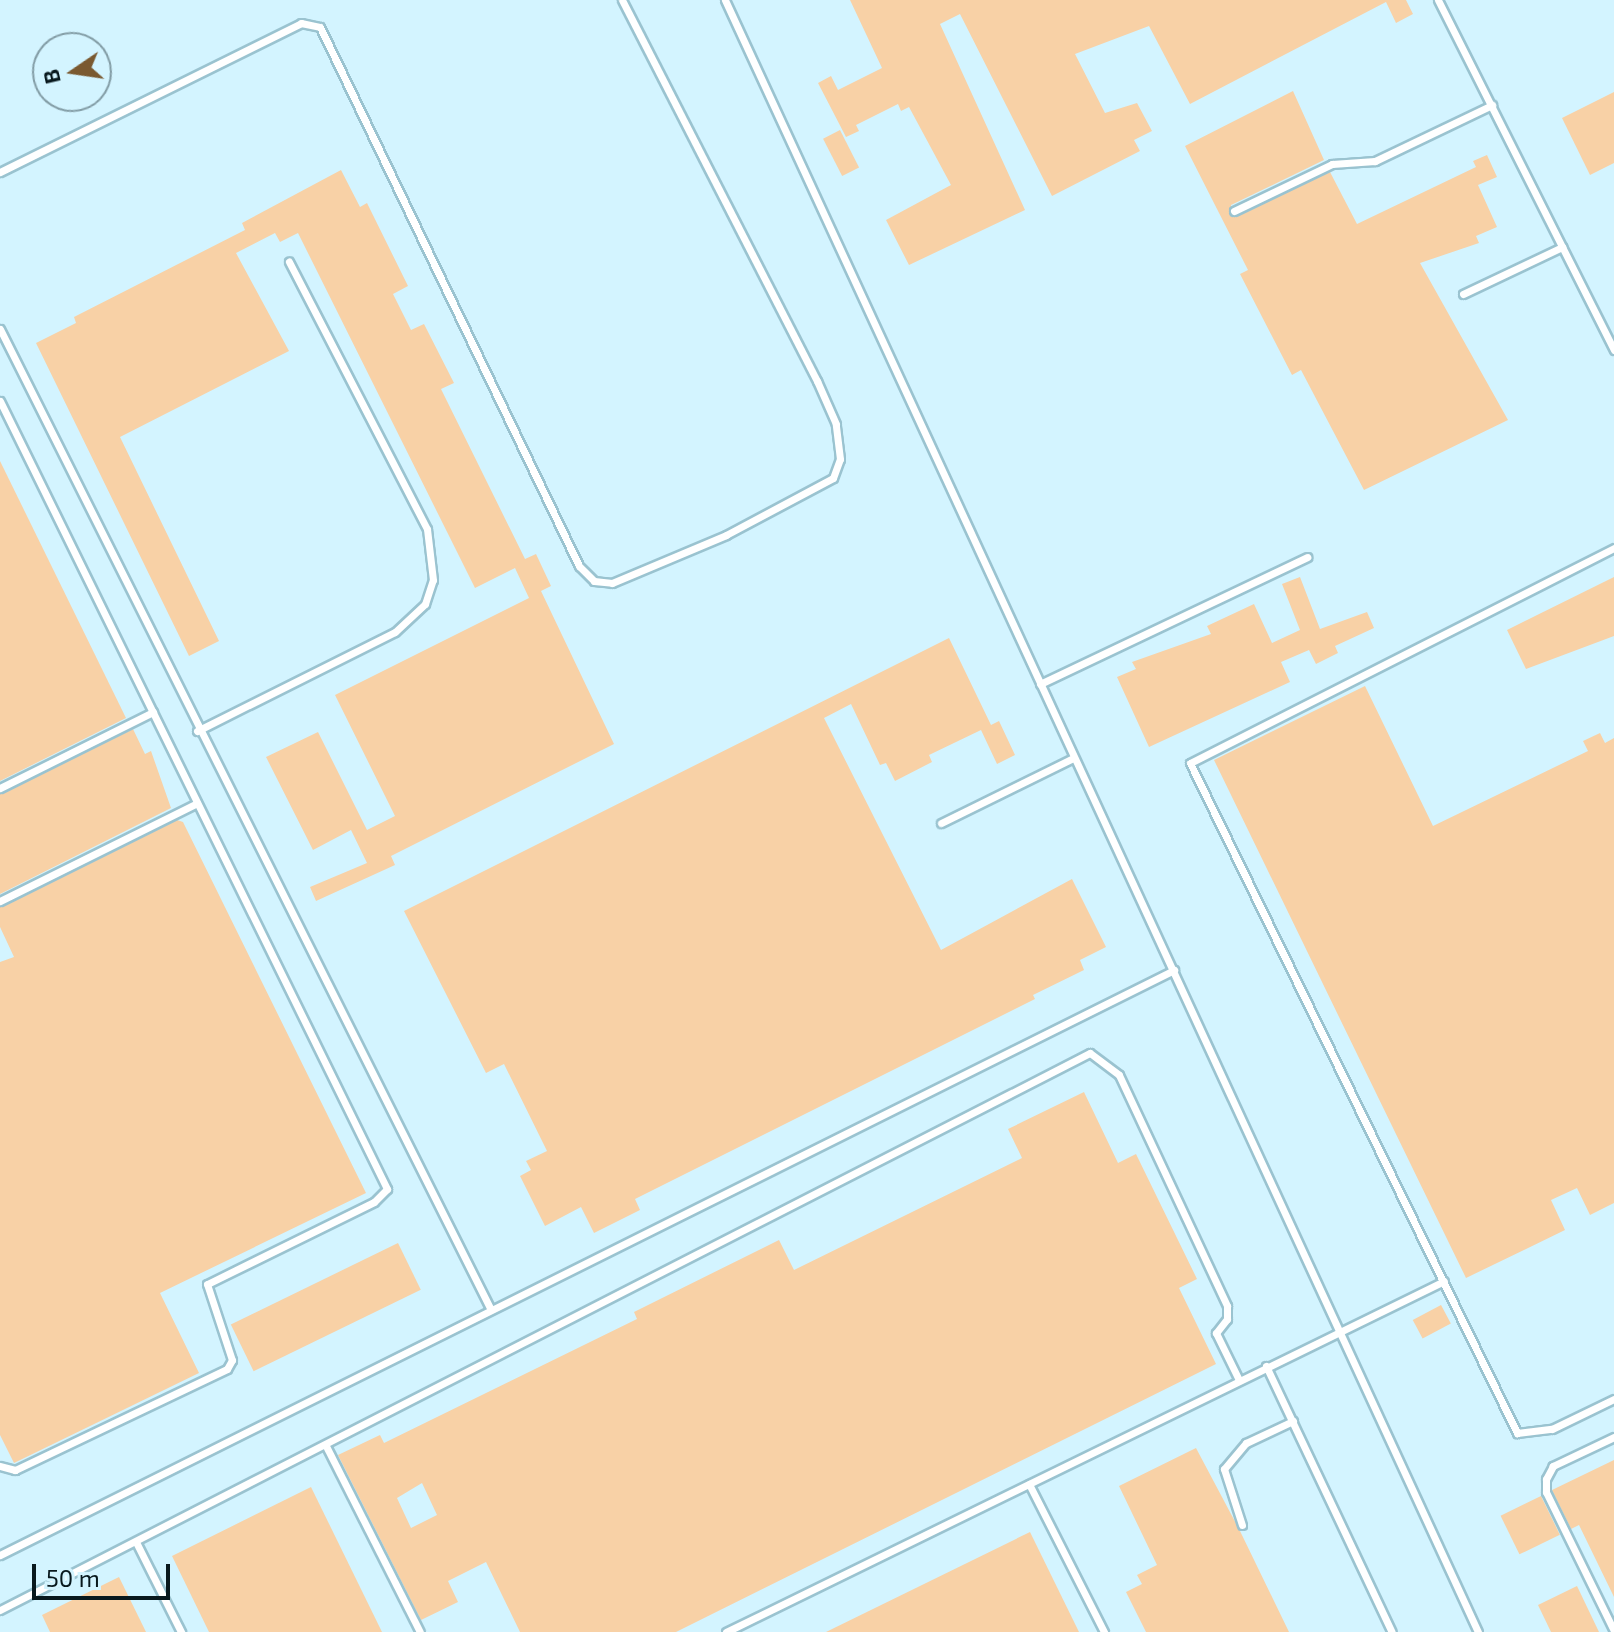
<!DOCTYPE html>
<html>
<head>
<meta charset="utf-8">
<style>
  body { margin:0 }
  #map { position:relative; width:1614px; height:1632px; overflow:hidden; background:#d3f4ff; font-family:"Exo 2",sans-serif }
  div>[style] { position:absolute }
  .building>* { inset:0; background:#f8d1a6; transform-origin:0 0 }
  .roads { filter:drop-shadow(2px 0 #9ac3d0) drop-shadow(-2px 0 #9ac3d0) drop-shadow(0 2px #9ac3d0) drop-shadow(0 -2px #9ac3d0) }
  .service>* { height:7px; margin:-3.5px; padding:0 3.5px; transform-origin:3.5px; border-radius:3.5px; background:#fff }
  span { translate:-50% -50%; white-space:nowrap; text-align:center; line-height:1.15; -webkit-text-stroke:6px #d3f4ff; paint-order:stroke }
  .north { position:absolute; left:32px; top:32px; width:80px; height:80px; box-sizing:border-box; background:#d3f4ff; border:2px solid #829ca5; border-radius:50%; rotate:257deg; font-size:22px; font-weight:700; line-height:32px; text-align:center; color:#08181d }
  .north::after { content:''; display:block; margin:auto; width:28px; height:36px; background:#7a5930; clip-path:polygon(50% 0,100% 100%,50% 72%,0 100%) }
  .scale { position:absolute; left:32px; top:1564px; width:138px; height:36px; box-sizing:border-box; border:4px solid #08181d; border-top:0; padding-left:10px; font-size:24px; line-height:28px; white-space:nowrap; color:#08181d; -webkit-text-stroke:6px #d3f4ff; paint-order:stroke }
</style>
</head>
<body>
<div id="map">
  <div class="building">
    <i style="clip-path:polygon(850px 0,1406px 0,1413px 14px,1396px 23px,1386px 2px,1190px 104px,1149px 26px,1075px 54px,1105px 113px,1137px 103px,1152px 131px,1134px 140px,1140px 151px,1052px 196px,960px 14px,940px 24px,1025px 210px,909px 265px,886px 220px,951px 185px,909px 107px,901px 111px,898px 104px,856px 125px,859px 131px,846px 137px,818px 83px,831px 76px,838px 90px,882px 68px)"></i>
    <i style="clip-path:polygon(1293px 91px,1324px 160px,1231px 205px,1231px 217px,1330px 172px,1357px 224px,1476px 167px,1473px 161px,1487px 155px,1497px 177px,1478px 185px,1497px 227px,1476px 236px,1479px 243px,1420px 263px,1508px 420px,1364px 490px,1301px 370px,1292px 375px,1240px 274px,1248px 270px,1185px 146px)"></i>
    <i style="clip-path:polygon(1614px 92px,1614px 163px,1590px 175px,1562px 118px)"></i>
    <i style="left:840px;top:130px;width:42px;height:19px;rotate:63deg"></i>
    <i style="clip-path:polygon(341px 170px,360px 207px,367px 203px,408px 286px,393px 294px,411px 330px,424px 324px,454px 383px,441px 389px,525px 559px,536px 554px,551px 586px,541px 591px,614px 744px,391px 856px,395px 865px,316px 901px,310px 887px,367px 863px,351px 830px,313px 850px,266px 757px,318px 732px,367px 830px,395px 816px,335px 695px,529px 598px,515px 568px,475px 588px,298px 233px,280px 242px,275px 233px,236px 253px,289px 351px,120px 437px,219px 641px,189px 656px,36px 343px,76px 323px,74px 317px,245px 230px,242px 223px)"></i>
    <i style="clip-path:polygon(0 461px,126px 718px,0 781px)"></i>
    <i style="clip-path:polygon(1300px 577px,1320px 629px,1367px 612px,1374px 628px,1335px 646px,1338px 653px,1316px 664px,1309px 650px,1281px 662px,1290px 682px,1149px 747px,1117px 677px,1136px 669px,1132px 662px,1211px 634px,1207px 626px,1254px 604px,1272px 643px,1300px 630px,1282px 584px)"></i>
    <i style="clip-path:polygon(1614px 577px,1614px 636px,1526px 669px,1507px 630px)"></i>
    <i style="clip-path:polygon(949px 638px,991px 725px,999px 721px,1015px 755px,997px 764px,981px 730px,929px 755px,932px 762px,895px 781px,886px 763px,880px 765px,851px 704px,824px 718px,941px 950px,1072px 879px,1106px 947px,1080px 960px,1084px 970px,1033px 995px,1035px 999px,635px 1199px,640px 1210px,594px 1233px,581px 1207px,545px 1226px,520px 1176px,531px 1170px,526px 1161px,547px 1151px,504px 1064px,486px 1073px,404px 911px)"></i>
    <i style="clip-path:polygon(1365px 686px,1433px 826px,1588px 751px,1583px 741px,1600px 733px,1605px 743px,1614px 738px,1614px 1203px,1590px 1215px,1577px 1188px,1551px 1200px,1565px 1230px,1466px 1278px,1214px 760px)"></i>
    <i style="clip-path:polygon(133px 729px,145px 754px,151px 751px,171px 808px,0 894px,0 794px)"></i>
    <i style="clip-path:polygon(177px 820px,183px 822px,366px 1193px,160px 1293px,199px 1373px,14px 1463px,0 1435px,0 962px,14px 957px,0 927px,0 907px)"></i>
    <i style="clip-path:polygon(evenodd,1084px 1092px,1118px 1163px,1136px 1154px,1197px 1279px,1179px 1288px,1216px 1364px,676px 1632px,520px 1632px,486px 1562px,448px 1581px,458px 1602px,421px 1620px,338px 1455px,380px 1435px,384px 1443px,637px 1319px,634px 1312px,779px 1240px,794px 1270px,1022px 1158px,1008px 1129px,1084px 1092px,422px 1483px,437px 1515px,411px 1528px,397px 1498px,422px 1483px)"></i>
    <i style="left:398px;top:1243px;width:52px;height:186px;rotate:64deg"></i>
    <i style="left:1441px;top:1305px;width:21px;height:32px;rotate:62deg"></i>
    <i style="clip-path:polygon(1196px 1448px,1240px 1531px,1289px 1632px,1146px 1632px,1126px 1592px,1142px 1584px,1137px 1575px,1157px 1565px,1119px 1486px)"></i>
    <i style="clip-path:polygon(1614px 1460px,1614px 1597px,1579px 1525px,1571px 1529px,1552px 1490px)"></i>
    <i style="clip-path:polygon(311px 1487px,382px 1632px,209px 1632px,172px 1556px)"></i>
    <i style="left:1541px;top:1496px;width:43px;height:45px;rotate:64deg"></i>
    <i style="clip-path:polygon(1030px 1532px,1079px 1632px,826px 1632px)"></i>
    <i style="clip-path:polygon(119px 1577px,146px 1632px,50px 1632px,42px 1615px)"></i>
    <i style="clip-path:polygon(1577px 1586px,1599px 1632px,1551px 1632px,1538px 1605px)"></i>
  </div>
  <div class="roads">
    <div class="service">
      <i style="left:725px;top:0;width:1797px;rotate:65.23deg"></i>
      <i style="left:1438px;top:0;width:392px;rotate:63.3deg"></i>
      <i style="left:0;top:172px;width:336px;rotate:-26.3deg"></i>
      <i style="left:301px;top:23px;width:19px;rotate:12deg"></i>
      <i style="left:320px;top:27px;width:598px;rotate:64.33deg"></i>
      <i style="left:579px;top:566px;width:21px;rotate:45deg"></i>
      <i style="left:594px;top:581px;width:18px;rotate:6deg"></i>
      <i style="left:612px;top:583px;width:124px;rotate:-22.8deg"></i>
      <i style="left:726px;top:535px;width:121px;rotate:-28deg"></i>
      <i style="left:833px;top:478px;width:20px;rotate:-70deg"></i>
      <i style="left:840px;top:459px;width:35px;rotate:-97deg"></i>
      <i style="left:836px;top:424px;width:47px;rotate:-113.8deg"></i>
      <i style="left:817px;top:381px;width:428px;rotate:-117.1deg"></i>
      <i style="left:1234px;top:211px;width:109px;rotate:-25.6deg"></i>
      <i style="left:1332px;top:164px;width:43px;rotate:-4deg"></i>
      <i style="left:1375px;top:161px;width:130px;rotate:-25.6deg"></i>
      <i style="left:1463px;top:294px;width:110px;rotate:-25.4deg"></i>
      <i style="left:0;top:329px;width:1095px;rotate:63.41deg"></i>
      <i style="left:0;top:401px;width:878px;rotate:63.84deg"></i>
      <i style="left:387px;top:1189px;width:18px;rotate:135deg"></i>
      <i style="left:374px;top:1202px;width:186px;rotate:153.8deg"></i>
      <i style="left:207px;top:1284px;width:80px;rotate:71.8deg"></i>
      <i style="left:232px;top:1360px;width:10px;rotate:119deg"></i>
      <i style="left:227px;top:1369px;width:235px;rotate:154.5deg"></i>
      <i style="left:15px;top:1470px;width:16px;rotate:-165deg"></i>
      <i style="left:1614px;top:548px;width:475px;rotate:153.1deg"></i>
      <i style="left:1190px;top:763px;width:746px;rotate:63.98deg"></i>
      <i style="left:1517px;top:1433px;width:35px;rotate:-7deg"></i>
      <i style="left:1552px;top:1429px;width:69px;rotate:-25.8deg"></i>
      <i style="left:1040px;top:684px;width:296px;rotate:-25.4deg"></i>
      <i style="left:197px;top:731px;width:221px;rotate:-26.6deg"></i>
      <i style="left:395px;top:632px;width:41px;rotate:-43deg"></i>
      <i style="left:425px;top:604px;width:25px;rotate:-72deg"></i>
      <i style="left:433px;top:580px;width:51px;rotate:-96.7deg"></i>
      <i style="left:427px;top:529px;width:301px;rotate:-117.3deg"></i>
      <i style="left:0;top:788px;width:171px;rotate:-26.4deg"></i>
      <i style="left:941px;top:823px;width:147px;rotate:-26.2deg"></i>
      <i style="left:0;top:901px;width:220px;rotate:-26.4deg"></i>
      <i style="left:1266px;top:1366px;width:294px;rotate:64.7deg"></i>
      <i style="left:1614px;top:1437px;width:68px;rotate:154.6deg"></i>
      <i style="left:1553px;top:1466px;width:15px;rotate:118deg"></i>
      <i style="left:1546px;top:1479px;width:13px;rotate:90deg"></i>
      <i style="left:1546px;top:1492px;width:155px;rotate:63.9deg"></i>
      <i style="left:326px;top:1446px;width:208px;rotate:63.2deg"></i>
      <i style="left:1029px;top:1484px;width:166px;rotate:63.1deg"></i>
      <i style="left:1242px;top:1525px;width:59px;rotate:-107.8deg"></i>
      <i style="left:1224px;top:1469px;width:34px;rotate:-50deg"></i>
      <i style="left:1246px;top:1443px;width:52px;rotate:-25.1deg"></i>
      <i style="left:136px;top:1542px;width:101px;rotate:63.4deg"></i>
      <i style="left:0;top:1555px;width:1312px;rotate:-26.49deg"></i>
      <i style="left:0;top:1610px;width:1224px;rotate:-27.07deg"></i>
      <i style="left:1090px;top:1053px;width:36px;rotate:37deg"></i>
      <i style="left:1119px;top:1075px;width:255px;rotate:64.9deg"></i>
      <i style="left:1227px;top:1306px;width:13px;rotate:90deg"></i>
      <i style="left:1227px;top:1319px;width:18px;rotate:128deg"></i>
      <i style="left:1216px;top:1333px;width:52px;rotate:63.9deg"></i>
      <i style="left:726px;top:1632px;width:799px;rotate:-26.05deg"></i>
    </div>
  </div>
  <div class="north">B</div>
  <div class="scale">50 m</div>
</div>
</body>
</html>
